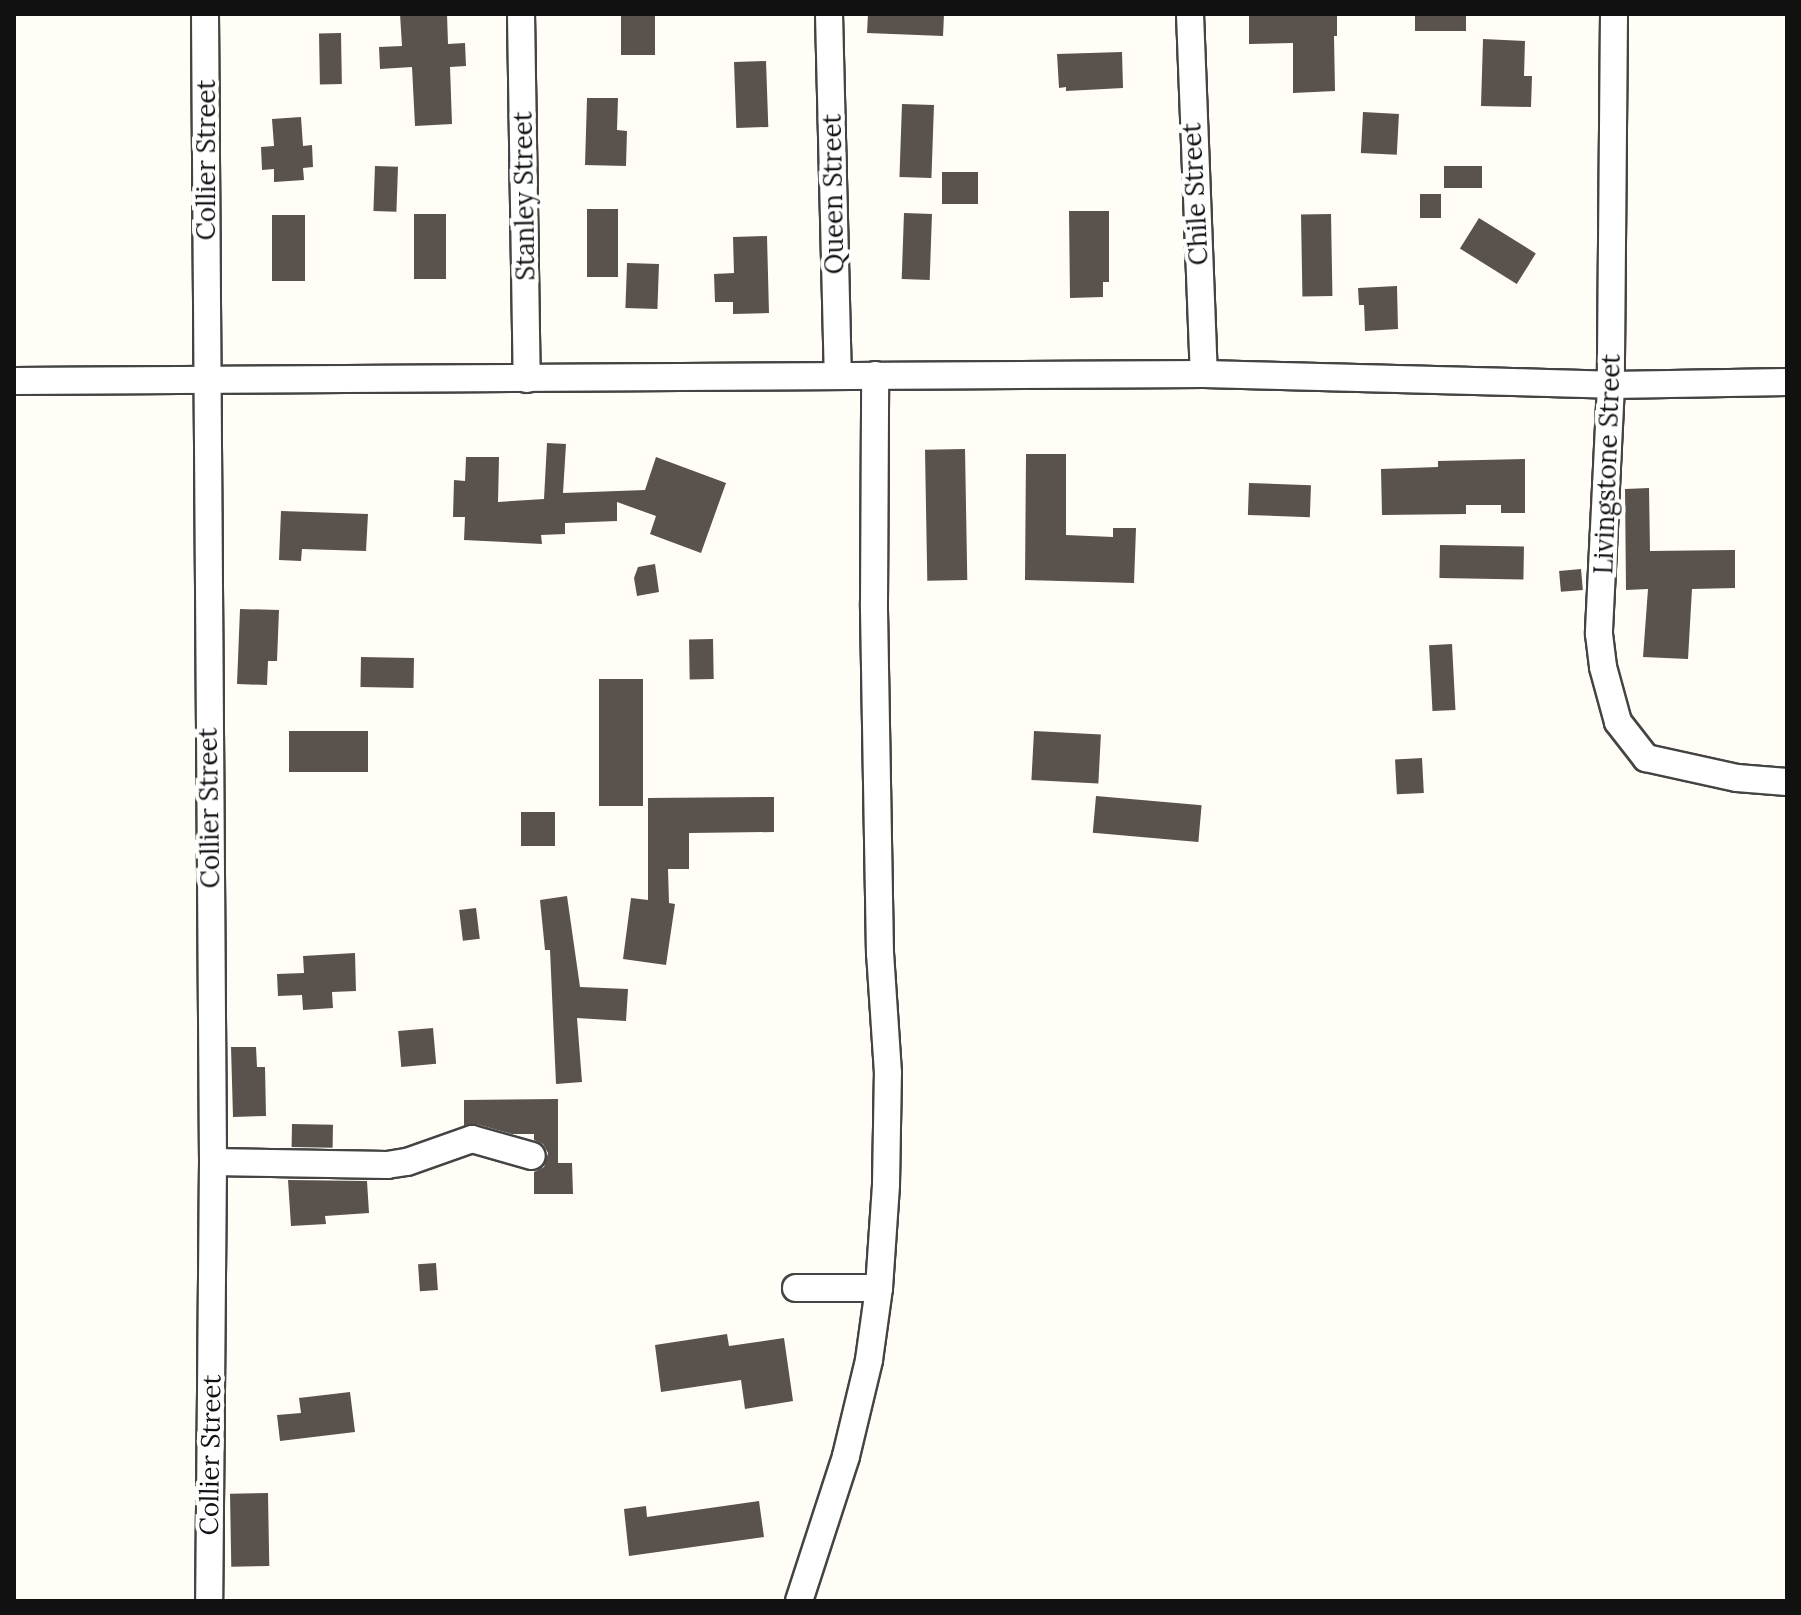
<!DOCTYPE html>
<html>
<head>
<meta charset="utf-8">
<style>
  body { margin:0 }
  #map { position:relative; width:1801px; height:1615px; overflow:hidden; background:#fffdf5; font-family:Lora,serif }
  div>[style] { position:absolute }
  .building>* { inset:0; background:#5a524d; transform-origin:0 0 }
  .roads { filter:drop-shadow(2px 0 #444) drop-shadow(-2px 0 #444) drop-shadow(0 2px #444) drop-shadow(0 -2px #444) }
  .street>* { height:26px; margin:-13px; padding:0 13px; transform-origin:13px; border-radius:13px; background:#fff }
  span { translate:-50% -50%; white-space:nowrap; text-align:center; line-height:1.15; -webkit-text-stroke:8px #fff; paint-order:stroke }
  .street-label { font-size:26px; color:#111 }
  .frame { position:absolute; inset:0; border:16px solid #111; pointer-events:none }
</style>
</head>
<body>
<div id="map">
  <div class="building">
    <i style="clip-path:polygon(400px 14px,447px 14px,448px 44px,465px 43px,466px 66px,450px 67px,452px 124px,415px 126px,412px 67px,380px 69px,379px 47px,402px 46px)"></i>
    <i style="left:621px;top:14px;width:34px;height:41px"></i>
    <i style="clip-path:polygon(868px 14px,944px 14px,943px 36px,867px 33px)"></i>
    <i style="clip-path:polygon(1249px 14px,1337px 14px,1337px 36px,1334px 36px,1335px 91px,1293px 93px,1293px 43px,1249px 44px)"></i>
    <i style="left:1415px;top:14px;width:51px;height:17px"></i>
    <i style="left:341px;top:33px;width:51px;height:22px;rotate:89deg"></i>
    <i style="clip-path:polygon(1483px 39px,1525px 41px,1524px 76px,1532px 76px,1531px 107px,1481px 106px)"></i>
    <i style="clip-path:polygon(1122px 52px,1123px 88px,1066px 91px,1066px 87px,1059px 88px,1057px 54px)"></i>
    <i style="left:766px;top:61px;width:66px;height:32px;rotate:88deg"></i>
    <i style="clip-path:polygon(587px 98px,618px 98px,617px 130px,627px 131px,626px 166px,585px 165px)"></i>
    <i style="left:902px;top:104px;width:32px;height:73px;rotate:2deg"></i>
    <i style="left:1363px;top:112px;width:36px;height:41px;rotate:3deg"></i>
    <i style="clip-path:polygon(301px 117px,303px 146px,312px 145px,313px 167px,303px 168px,304px 180px,274px 182px,274px 169px,262px 170px,261px 147px,274px 146px,272px 119px)"></i>
    <i style="left:375px;top:166px;width:23px;height:45px;rotate:2deg"></i>
    <i style="left:1444px;top:166px;width:38px;height:22px"></i>
    <i style="left:942px;top:172px;width:36px;height:32px"></i>
    <i style="left:1420px;top:194px;width:21px;height:24px"></i>
    <i style="left:587px;top:209px;width:31px;height:68px"></i>
    <i style="clip-path:polygon(1069px 211px,1109px 211px,1109px 282px,1103px 282px,1103px 297px,1070px 298px)"></i>
    <i style="left:904px;top:213px;width:28px;height:66px;rotate:2deg"></i>
    <i style="left:414px;top:214px;width:32px;height:65px"></i>
    <i style="left:1331px;top:214px;width:82px;height:30px;rotate:89deg"></i>
    <i style="left:305px;top:215px;width:66px;height:33px;rotate:90deg"></i>
    <i style="left:1479px;top:218px;width:67px;height:36px;rotate:32deg"></i>
    <i style="clip-path:polygon(767px 236px,769px 313px,733px 314px,733px 302px,715px 302px,714px 274px,734px 273px,733px 237px)"></i>
    <i style="left:627px;top:263px;width:32px;height:45px;rotate:2deg"></i>
    <i style="clip-path:polygon(1397px 286px,1398px 329px,1365px 331px,1364px 305px,1359px 305px,1358px 288px)"></i>
    <i style="clip-path:polygon(547px 443px,566px 444px,563px 493px,645px 490px,656px 457px,726px 483px,701px 553px,650px 534px,656px 516px,617px 502px,617px 521px,565px 523px,565px 534px,541px 535px,542px 544px,464px 540px,465px 517px,453px 517px,454px 480px,465px 481px,466px 457px,499px 457px,498px 502px,544px 499px)"></i>
    <i style="left:965px;top:449px;width:131px;height:40px;rotate:89deg"></i>
    <i style="clip-path:polygon(1026px 454px,1066px 454px,1066px 535px,1113px 537px,1113px 528px,1136px 528px,1134px 583px,1025px 580px)"></i>
    <i style="clip-path:polygon(1525px 459px,1525px 513px,1501px 513px,1501px 505px,1466px 505px,1466px 514px,1382px 515px,1381px 469px,1438px 467px,1438px 461px)"></i>
    <i style="left:1249px;top:483px;width:62px;height:32px;rotate:2deg"></i>
    <i style="clip-path:polygon(1649px 488px,1650px 551px,1735px 550px,1735px 588px,1692px 589px,1688px 659px,1643px 657px,1648px 589px,1626px 590px,1625px 489px)"></i>
    <i style="clip-path:polygon(281px 511px,368px 514px,366px 551px,302px 549px,301px 561px,279px 560px)"></i>
    <i style="left:1440px;top:545px;width:84px;height:33px;rotate:1deg"></i>
    <i style="clip-path:polygon(655px 564px,659px 592px,637px 596px,634px 578px,638px 567px)"></i>
    <i style="left:1581px;top:569px;width:21px;height:22px;rotate:85deg"></i>
    <i style="clip-path:polygon(240px 609px,279px 610px,277px 661px,268px 661px,267px 685px,237px 684px)"></i>
    <i style="left:713px;top:639px;width:40px;height:24px;rotate:89deg"></i>
    <i style="left:1452px;top:644px;width:66px;height:23px;rotate:87deg"></i>
    <i style="left:361px;top:657px;width:53px;height:30px;rotate:1deg"></i>
    <i style="left:643px;top:679px;width:127px;height:44px;rotate:90deg"></i>
    <i style="left:289px;top:731px;width:79px;height:41px"></i>
    <i style="left:1034px;top:731px;width:67px;height:49px;rotate:3deg"></i>
    <i style="left:1422px;top:758px;width:35px;height:27px;rotate:87deg"></i>
    <i style="left:1096px;top:796px;width:106px;height:37px;rotate:5deg"></i>
    <i style="clip-path:polygon(774px 797px,774px 832px,689px 833px,689px 869px,668px 869px,669px 903px,675px 904px,666px 965px,623px 959px,631px 898px,648px 900px,648px 798px)"></i>
    <i style="left:521px;top:812px;width:34px;height:34px"></i>
    <i style="clip-path:polygon(567px 896px,580px 987px,628px 989px,626px 1021px,577px 1018px,582px 1082px,556px 1084px,550px 950px,545px 950px,540px 900px)"></i>
    <i style="left:476px;top:908px;width:31px;height:17px;rotate:83deg"></i>
    <i style="clip-path:polygon(355px 953px,356px 991px,332px 992px,333px 1008px,303px 1010px,302px 995px,278px 996px,277px 974px,304px 973px,303px 956px)"></i>
    <i style="left:433px;top:1028px;width:36px;height:35px;rotate:85deg"></i>
    <i style="clip-path:polygon(231px 1047px,256px 1047px,257px 1067px,265px 1067px,266px 1116px,233px 1117px)"></i>
    <i style="clip-path:polygon(558px 1099px,558px 1163px,572px 1163px,573px 1194px,534px 1194px,534px 1172px,544px 1167px,548px 1153px,543px 1144px,534px 1140px,534px 1134px,512px 1134px,476px 1124px,464px 1125px,464px 1100px)"></i>
    <i style="left:292px;top:1124px;width:41px;height:23px;rotate:1deg"></i>
    <i style="clip-path:polygon(288px 1180px,367px 1181px,369px 1213px,325px 1216px,326px 1224px,291px 1226px)"></i>
    <i style="left:436px;top:1263px;width:27px;height:18px;rotate:86deg"></i>
    <i style="clip-path:polygon(727px 1334px,729px 1346px,784px 1338px,793px 1401px,745px 1409px,741px 1380px,661px 1392px,655px 1345px)"></i>
    <i style="clip-path:polygon(350px 1392px,355px 1432px,280px 1441px,277px 1415px,301px 1413px,299px 1398px)"></i>
    <i style="left:268px;top:1493px;width:73px;height:38px;rotate:89deg"></i>
    <i style="clip-path:polygon(759px 1501px,764px 1537px,629px 1556px,624px 1509px,646px 1506px,647px 1517px)"></i>
  </div>
  <div class="roads">
    <div class="street">
      <i style="left:205px;top:14px;width:1148px;rotate:89.6deg"></i>
      <i style="left:213px;top:1162px;width:439px;rotate:90.5deg"></i>
      <i style="left:521px;top:14px;width:365px;rotate:89.1deg"></i>
      <i style="left:829px;top:14px;width:361px;rotate:88.6deg"></i>
      <i style="left:1190px;top:14px;width:360px;rotate:87.8deg"></i>
      <i style="left:1614px;top:14px;width:371px;rotate:90.5deg"></i>
      <i style="left:1611px;top:385px;width:249px;rotate:92.8deg"></i>
      <i style="left:1599px;top:634px;width:33px;rotate:83deg"></i>
      <i style="left:1603px;top:667px;width:57px;rotate:74.7deg"></i>
      <i style="left:1618px;top:722px;width:46px;rotate:52.1deg"></i>
      <i style="left:1646px;top:758px;width:93px;rotate:12.4deg"></i>
      <i style="left:1737px;top:778px;width:50px;rotate:4.6deg"></i>
      <i style="left:14px;top:381px;width:1190px;rotate:-0.34deg"></i>
      <i style="left:1204px;top:374px;width:407px;rotate:1.5deg"></i>
      <i style="left:1611px;top:385px;width:176px;rotate:-1deg"></i>
      <i style="left:213px;top:1162px;width:174px;rotate:1deg"></i>
      <i style="left:387px;top:1165px;width:20px;rotate:-9deg"></i>
      <i style="left:407px;top:1162px;width:69px;rotate:-19.5deg"></i>
      <i style="left:472px;top:1139px;width:62px;rotate:15.8deg"></i>
      <i style="left:796px;top:1288px;width:83px"></i>
      <i style="left:879px;top:1288px;width:104px;rotate:-86.1deg"></i>
      <i style="left:886px;top:1184px;width:111px;rotate:-89deg"></i>
      <i style="left:888px;top:1073px;width:119px;rotate:-93.8deg"></i>
      <i style="left:880px;top:954px;width:351px;rotate:-91deg"></i>
      <i style="left:874px;top:603px;width:228px;rotate:-89.7deg"></i>
      <i style="left:799px;top:1601px;width:152px;rotate:-72deg"></i>
      <i style="left:846px;top:1456px;width:99px;rotate:-76.5deg"></i>
      <i style="left:869px;top:1360px;width:73px;rotate:-82.1deg"></i>
    </div>
  </div>
  <div class="street-label">
    <span style="left:206px;top:160px;rotate:-90deg">Collier Street</span>
    <span style="left:833px;top:194px;rotate:-91deg">Queen Street</span>
    <span style="left:1195px;top:194px;rotate:-93deg">Chile Street</span>
    <span style="left:524px;top:196px;rotate:-91deg">Stanley Street</span>
    <span style="left:1607px;top:464px;rotate:-88deg">Livingstone Street</span>
    <span style="left:209px;top:808px;rotate:-91deg">Collier Street</span>
    <span style="left:210px;top:1455px;rotate:-89deg">Collier Street</span>
  </div>
  <div class="frame"></div>
</div>
</body>
</html>
